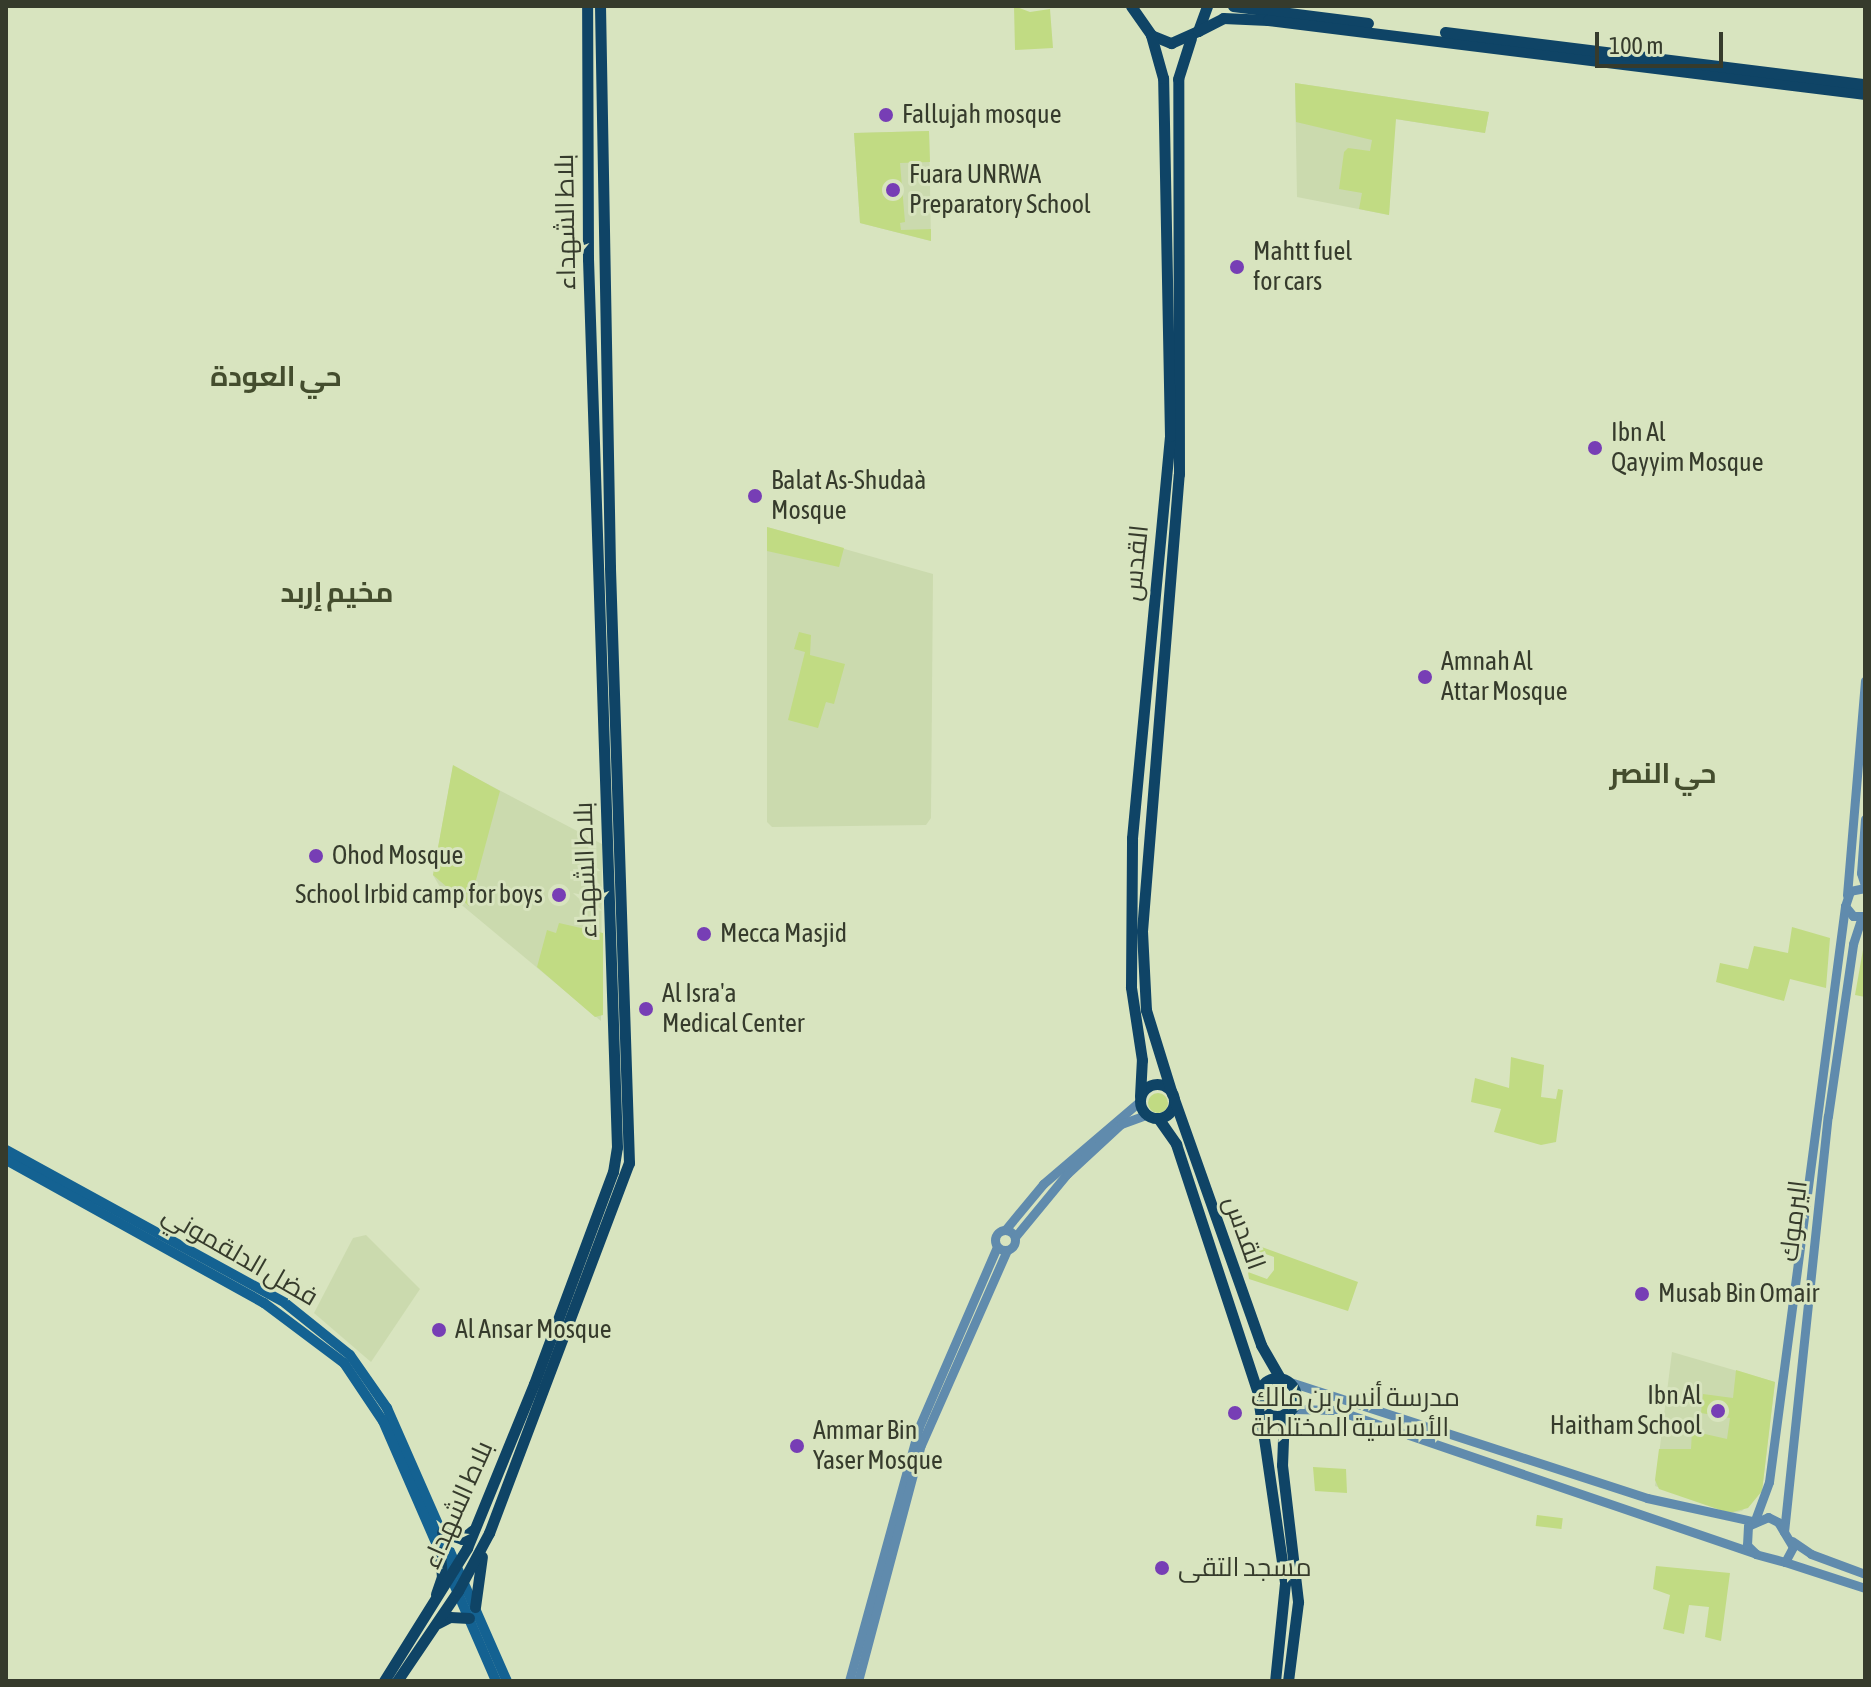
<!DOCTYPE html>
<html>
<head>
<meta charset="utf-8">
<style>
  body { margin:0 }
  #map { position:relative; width:1871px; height:1687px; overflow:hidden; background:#d8e4bf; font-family:"Asap Condensed",Cairo,sans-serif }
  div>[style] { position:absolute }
  .built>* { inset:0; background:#cbdaae }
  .green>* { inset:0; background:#c1db83; transform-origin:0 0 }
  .round { border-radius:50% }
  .tertiary>* { height:9px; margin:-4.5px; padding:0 4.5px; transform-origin:4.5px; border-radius:4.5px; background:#608bad }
  .tertiary>.ring { margin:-4.5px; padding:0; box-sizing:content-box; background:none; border:9px solid #608bad; border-radius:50% }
  .secondary>* { height:10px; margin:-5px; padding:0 5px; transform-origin:5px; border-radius:5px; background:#146292 }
  .primary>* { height:11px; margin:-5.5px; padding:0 5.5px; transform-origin:5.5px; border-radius:5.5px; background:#0f4466 }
  .primary>.ring { margin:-5.5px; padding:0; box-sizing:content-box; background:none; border:11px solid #0f4466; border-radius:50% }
  .dots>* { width:22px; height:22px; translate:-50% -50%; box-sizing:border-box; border:4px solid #d8e4bf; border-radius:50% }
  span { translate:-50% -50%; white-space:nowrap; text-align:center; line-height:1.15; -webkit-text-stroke:6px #d8e4bf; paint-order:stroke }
  .poi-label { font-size:26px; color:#363b2c }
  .left { translate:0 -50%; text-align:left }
  .right { translate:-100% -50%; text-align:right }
  .street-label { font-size:26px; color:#363b2c }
  .neighbourhood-label { font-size:28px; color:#444d2e; font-weight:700 }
  .frame { position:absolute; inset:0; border:8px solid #363b2c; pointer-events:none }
  .scale { position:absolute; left:1595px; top:32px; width:128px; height:36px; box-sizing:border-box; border:4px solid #363b2c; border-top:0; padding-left:10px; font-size:24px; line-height:28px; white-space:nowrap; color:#363b2c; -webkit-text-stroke:6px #d8e4bf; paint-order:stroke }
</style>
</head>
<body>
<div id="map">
  <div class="built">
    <i style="clip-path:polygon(1295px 83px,1489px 112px,1485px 133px,1395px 119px,1389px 215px,1297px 197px)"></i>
    <i style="clip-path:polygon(929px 131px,931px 241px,860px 223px,854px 133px)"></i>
    <i style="clip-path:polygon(767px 527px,933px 574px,931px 818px,926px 825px,772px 827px,767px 822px)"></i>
    <i style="clip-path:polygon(453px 766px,602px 844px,601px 1021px,440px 887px,433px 875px)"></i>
    <i style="clip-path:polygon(366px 1235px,420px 1289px,371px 1362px,314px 1313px,353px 1238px)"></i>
    <i style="clip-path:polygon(1672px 1352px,1775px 1382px,1762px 1491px,1742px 1511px,1733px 1513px,1655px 1486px)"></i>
  </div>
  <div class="green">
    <i style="clip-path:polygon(1014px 6px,1030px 12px,1050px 9px,1053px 48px,1015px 50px)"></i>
    <i style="clip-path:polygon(1295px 83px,1489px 112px,1485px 133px,1396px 119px,1389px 215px,1359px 209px,1362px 193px,1339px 189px,1344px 152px,1348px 148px,1370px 151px,1372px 140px,1296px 122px)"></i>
    <i style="clip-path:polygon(929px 131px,930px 162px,900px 163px,905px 222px,900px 223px,901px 230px,931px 229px,931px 241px,860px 223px,854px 133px)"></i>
    <i style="clip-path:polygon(767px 527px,844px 548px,839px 567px,767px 551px)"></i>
    <i style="clip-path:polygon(799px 632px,811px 635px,810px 655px,845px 664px,834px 704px,826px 702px,818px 728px,788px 720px,805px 652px,794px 649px)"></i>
    <i style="clip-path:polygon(453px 765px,500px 791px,469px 906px,433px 875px)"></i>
    <i style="clip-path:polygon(559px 923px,603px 933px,603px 1015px,595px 1017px,537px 967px,547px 930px,556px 933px)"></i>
    <i style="clip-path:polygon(1792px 927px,1830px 938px,1826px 988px,1790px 979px,1784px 1001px,1716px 982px,1720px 963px,1748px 969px,1754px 946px,1788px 953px)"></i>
    <i style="clip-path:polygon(1864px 944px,1865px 944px,1865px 997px,1855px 995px)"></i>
    <i style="clip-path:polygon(1511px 1057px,1544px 1065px,1541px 1097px,1556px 1099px,1558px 1089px,1563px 1090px,1556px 1142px,1541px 1145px,1494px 1132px,1501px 1109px,1471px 1102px,1475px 1078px,1509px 1088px)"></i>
    <i class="round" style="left:1148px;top:1093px;width:20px;height:20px"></i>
    <i style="clip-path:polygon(1259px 1246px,1358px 1282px,1348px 1311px,1249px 1279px,1248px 1272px,1267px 1279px,1274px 1270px,1274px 1257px,1257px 1251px)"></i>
    <i style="clip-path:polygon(1736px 1370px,1775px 1382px,1762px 1491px,1748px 1508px,1729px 1513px,1659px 1489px,1655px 1480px,1659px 1449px,1691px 1449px,1692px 1431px,1727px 1439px,1730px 1418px,1701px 1413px,1703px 1394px,1733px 1398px)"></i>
    <i style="clip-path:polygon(1313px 1467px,1346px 1469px,1347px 1493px,1315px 1491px)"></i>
    <i style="left:1537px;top:1515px;width:26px;height:11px;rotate:7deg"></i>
    <i style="clip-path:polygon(1656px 1566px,1730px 1573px,1721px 1641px,1705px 1637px,1709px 1607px,1689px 1605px,1684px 1634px,1663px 1629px,1670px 1595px,1653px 1589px)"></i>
  </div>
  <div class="tertiary">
    <i style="left:1865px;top:819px;width:54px;rotate:94.2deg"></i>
    <i style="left:1861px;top:873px;width:13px;rotate:72deg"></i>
    <i style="left:1865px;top:888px;width:15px;rotate:169deg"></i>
    <i style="left:1850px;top:891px;width:16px;rotate:108deg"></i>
    <i style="left:1845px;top:906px;width:13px;rotate:51deg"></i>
    <i style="left:1853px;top:916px;width:12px"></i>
    <i style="left:1847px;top:895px;width:215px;rotate:-85.2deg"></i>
    <i class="ring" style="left:995px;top:1230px;width:11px;height:11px"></i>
    <i style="left:1005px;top:1230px;width:60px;rotate:-50.4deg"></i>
    <i style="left:1043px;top:1184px;width:126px;rotate:-40.5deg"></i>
    <i style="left:1015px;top:1237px;width:82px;rotate:-50.5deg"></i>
    <i style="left:1067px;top:1174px;width:74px;rotate:-42.8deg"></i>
    <i style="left:1121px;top:1124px;width:27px;rotate:-20deg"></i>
    <i style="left:1284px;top:1380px;width:382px;rotate:18deg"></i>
    <i style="left:1647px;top:1498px;width:107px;rotate:12.4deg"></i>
    <i style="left:1292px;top:1409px;width:44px;rotate:1.3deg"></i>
    <i style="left:1336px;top:1410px;width:444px;rotate:18.9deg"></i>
    <i style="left:1768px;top:1517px;width:11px;rotate:27deg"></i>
    <i style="left:1778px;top:1522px;width:29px;rotate:59deg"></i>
    <i style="left:1793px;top:1547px;width:17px;rotate:118deg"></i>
    <i style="left:1785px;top:1562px;width:30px;rotate:-165deg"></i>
    <i style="left:1756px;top:1554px;width:13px;rotate:-135deg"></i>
    <i style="left:1747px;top:1545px;width:19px;rotate:-87deg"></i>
    <i style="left:1748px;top:1526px;width:22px;rotate:-24deg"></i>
    <i style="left:1755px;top:1520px;width:40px;rotate:-69.8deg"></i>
    <i style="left:1769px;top:1482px;width:581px;rotate:-82.48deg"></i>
    <i style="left:1784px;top:1532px;width:418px;rotate:-84deg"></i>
    <i style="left:1828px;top:1116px;width:174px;rotate:-81.7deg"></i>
    <i style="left:1853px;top:944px;width:28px;rotate:-72deg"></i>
    <i style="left:1792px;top:1541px;width:23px;rotate:34deg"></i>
    <i style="left:1811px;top:1554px;width:58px;rotate:20.3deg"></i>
    <i style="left:1785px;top:1562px;width:84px;rotate:18deg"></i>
    <i style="left:849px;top:1681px;width:263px;rotate:-74.6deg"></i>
    <i style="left:919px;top:1427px;width:196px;rotate:-66.6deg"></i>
    <i style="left:858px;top:1681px;width:244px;rotate:-75.1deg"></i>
    <i style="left:921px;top:1445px;width:213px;rotate:-66.2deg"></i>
  </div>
  <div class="secondary">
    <i style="left:6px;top:1150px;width:318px;rotate:28.7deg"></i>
    <i style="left:285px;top:1303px;width:83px;rotate:38.7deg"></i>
    <i style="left:350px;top:1355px;width:65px;rotate:55.1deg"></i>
    <i style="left:387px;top:1408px;width:298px;rotate:66.3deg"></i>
    <i style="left:6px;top:1160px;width:295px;rotate:29deg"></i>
    <i style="left:264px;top:1303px;width:100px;rotate:36.9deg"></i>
    <i style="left:344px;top:1363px;width:70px;rotate:56.1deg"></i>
    <i style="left:383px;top:1421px;width:283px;rotate:66.5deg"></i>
  </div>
  <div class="primary">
    <i style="left:1131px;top:6px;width:35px;rotate:55deg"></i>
    <i style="left:1151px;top:35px;width:22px;rotate:22deg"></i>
    <i style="left:1171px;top:43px;width:30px;rotate:-24deg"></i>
    <i style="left:1198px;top:31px;width:27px;rotate:-70deg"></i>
    <i style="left:1233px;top:6px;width:136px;rotate:7.2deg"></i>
    <i style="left:1198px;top:31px;width:28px;rotate:-27deg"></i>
    <i style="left:1223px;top:18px;width:45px;rotate:2.5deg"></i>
    <i style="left:1268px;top:20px;width:602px;rotate:7.07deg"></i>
    <i style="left:1445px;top:32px;width:423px;rotate:7.1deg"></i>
    <i class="ring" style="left:1140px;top:1084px;width:23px;height:23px"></i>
    <i style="left:1172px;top:1094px;width:88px;rotate:-107.2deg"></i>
    <i style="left:1146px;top:1010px;width:79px;rotate:-92.9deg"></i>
    <i style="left:1142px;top:931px;width:458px;rotate:-85.4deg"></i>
    <i style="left:1179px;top:474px;width:395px;rotate:-90.1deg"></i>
    <i style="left:1178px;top:79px;width:43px;rotate:-72.4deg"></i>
    <i style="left:1140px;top:1096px;width:36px;rotate:-87deg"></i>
    <i style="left:1142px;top:1060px;width:74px;rotate:-98.6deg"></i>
    <i style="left:1131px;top:987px;width:149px;rotate:-89.6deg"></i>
    <i style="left:1132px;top:838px;width:404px;rotate:-84.6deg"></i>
    <i style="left:1170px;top:436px;width:358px;rotate:-91.1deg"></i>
    <i style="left:1163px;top:78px;width:45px;rotate:-105.6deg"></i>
    <i style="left:1174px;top:1099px;width:261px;rotate:70.5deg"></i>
    <i style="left:1261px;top:1345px;width:38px;rotate:60deg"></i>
    <i style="left:1158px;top:1118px;width:32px;rotate:55deg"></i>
    <i style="left:1176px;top:1144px;width:263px;rotate:71.8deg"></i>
    <i class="ring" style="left:1258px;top:1378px;width:27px;height:27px"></i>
    <i style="left:1259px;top:1404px;width:181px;rotate:81.7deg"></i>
    <i style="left:1285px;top:1583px;width:99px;rotate:95.8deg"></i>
    <i style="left:1284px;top:1414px;width:51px;rotate:92.2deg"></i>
    <i style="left:1282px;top:1465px;width:138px;rotate:83.3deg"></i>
    <i style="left:1298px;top:1602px;width:80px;rotate:97.2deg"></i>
    <i style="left:442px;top:1532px;width:21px;rotate:19deg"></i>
    <i style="left:462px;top:1539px;width:13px;rotate:-39deg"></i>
    <i style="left:436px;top:1594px;width:18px;rotate:-71deg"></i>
    <i style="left:442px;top:1577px;width:25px;rotate:-95deg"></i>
    <i style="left:475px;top:1607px;width:51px;rotate:-82.2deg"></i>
    <i style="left:438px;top:1623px;width:13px;rotate:-27deg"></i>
    <i style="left:450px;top:1617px;width:19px;rotate:3deg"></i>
    <i style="left:384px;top:1681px;width:157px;rotate:-58deg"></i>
    <i style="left:467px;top:1548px;width:177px;rotate:-67.8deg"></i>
    <i style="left:534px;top:1384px;width:226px;rotate:-69.6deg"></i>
    <i style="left:613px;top:1172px;width:25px;rotate:-81deg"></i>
    <i style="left:617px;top:1147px;width:888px;rotate:-91.87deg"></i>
    <i style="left:588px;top:259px;width:253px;rotate:-90.2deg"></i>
    <i style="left:397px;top:1681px;width:109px;rotate:-55.9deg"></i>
    <i style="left:458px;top:1591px;width:66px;rotate:-61.9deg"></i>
    <i style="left:489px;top:1533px;width:396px;rotate:-69.3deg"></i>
    <i style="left:629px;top:1163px;width:596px;rotate:-91.83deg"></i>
    <i style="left:610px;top:567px;width:561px;rotate:-91.02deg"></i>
  </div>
  <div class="dots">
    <i style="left:886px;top:115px;background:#773eb5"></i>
    <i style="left:893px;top:190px;background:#773eb5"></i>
    <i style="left:1237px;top:267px;background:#773eb5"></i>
    <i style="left:1595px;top:448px;background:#773eb5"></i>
    <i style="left:755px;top:496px;background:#773eb5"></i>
    <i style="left:1425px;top:677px;background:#773eb5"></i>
    <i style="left:316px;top:856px;background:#773eb5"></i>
    <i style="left:559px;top:895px;background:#773eb5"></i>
    <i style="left:704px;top:934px;background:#773eb5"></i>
    <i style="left:646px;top:1009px;background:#773eb5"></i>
    <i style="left:1642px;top:1294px;background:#773eb5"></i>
    <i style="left:439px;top:1330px;background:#773eb5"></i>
    <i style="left:1718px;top:1411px;background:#773eb5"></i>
    <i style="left:1235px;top:1413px;background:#773eb5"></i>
    <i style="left:797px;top:1446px;background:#773eb5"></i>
    <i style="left:1162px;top:1568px;background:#773eb5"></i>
  </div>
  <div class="poi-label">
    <span class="left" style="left:902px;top:115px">Fallujah mosque</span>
    <span class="left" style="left:909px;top:190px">Fuara UNRWA<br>Preparatory School</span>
    <span class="left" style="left:1253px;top:267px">Mahtt fuel<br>for cars</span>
    <span class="left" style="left:1611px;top:448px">Ibn Al<br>Qayyim Mosque</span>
    <span class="left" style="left:771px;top:496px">Balat As-Shudaà<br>Mosque</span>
    <span class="left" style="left:1441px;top:677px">Amnah Al<br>Attar Mosque</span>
    <span class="left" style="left:332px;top:856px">Ohod Mosque</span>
    <span class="right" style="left:543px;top:895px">School Irbid camp for boys</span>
    <span class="left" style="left:720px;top:934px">Mecca Masjid</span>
    <span class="left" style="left:662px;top:1009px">Al Isra'a<br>Medical Center</span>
    <span class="left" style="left:1658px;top:1294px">Musab Bin Omair</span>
    <span class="left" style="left:455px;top:1330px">Al Ansar Mosque</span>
    <span class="right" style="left:1702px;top:1411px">Ibn Al<br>Haitham School</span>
    <span class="left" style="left:1251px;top:1413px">مدرسة أنس بن مالك<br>الأساسية المختلطة</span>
    <span class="left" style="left:813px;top:1446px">Ammar Bin<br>Yaser Mosque</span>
    <span class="left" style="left:1178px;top:1568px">مسجد التقى</span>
  </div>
  <div class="street-label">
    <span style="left:566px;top:222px;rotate:-91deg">بلاط الشهداء</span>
    <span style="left:1136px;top:563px;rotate:-84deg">القدس</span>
    <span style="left:586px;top:870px;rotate:-92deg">بلاط الشهداء</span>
    <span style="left:1794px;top:1221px;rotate:-83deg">اليرموك</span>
    <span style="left:1244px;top:1233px;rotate:70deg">القدس</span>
    <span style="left:240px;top:1256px;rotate:30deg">فضل الدلقموني</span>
    <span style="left:458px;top:1505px;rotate:-66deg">بلاط الشهداء</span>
  </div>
  <div class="neighbourhood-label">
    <span style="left:276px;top:376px">حي العودة</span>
    <span style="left:337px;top:592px">مخيم إربد</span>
    <span style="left:1663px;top:773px">حي النصر</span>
  </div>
  <div class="frame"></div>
  <div class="scale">100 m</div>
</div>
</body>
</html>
